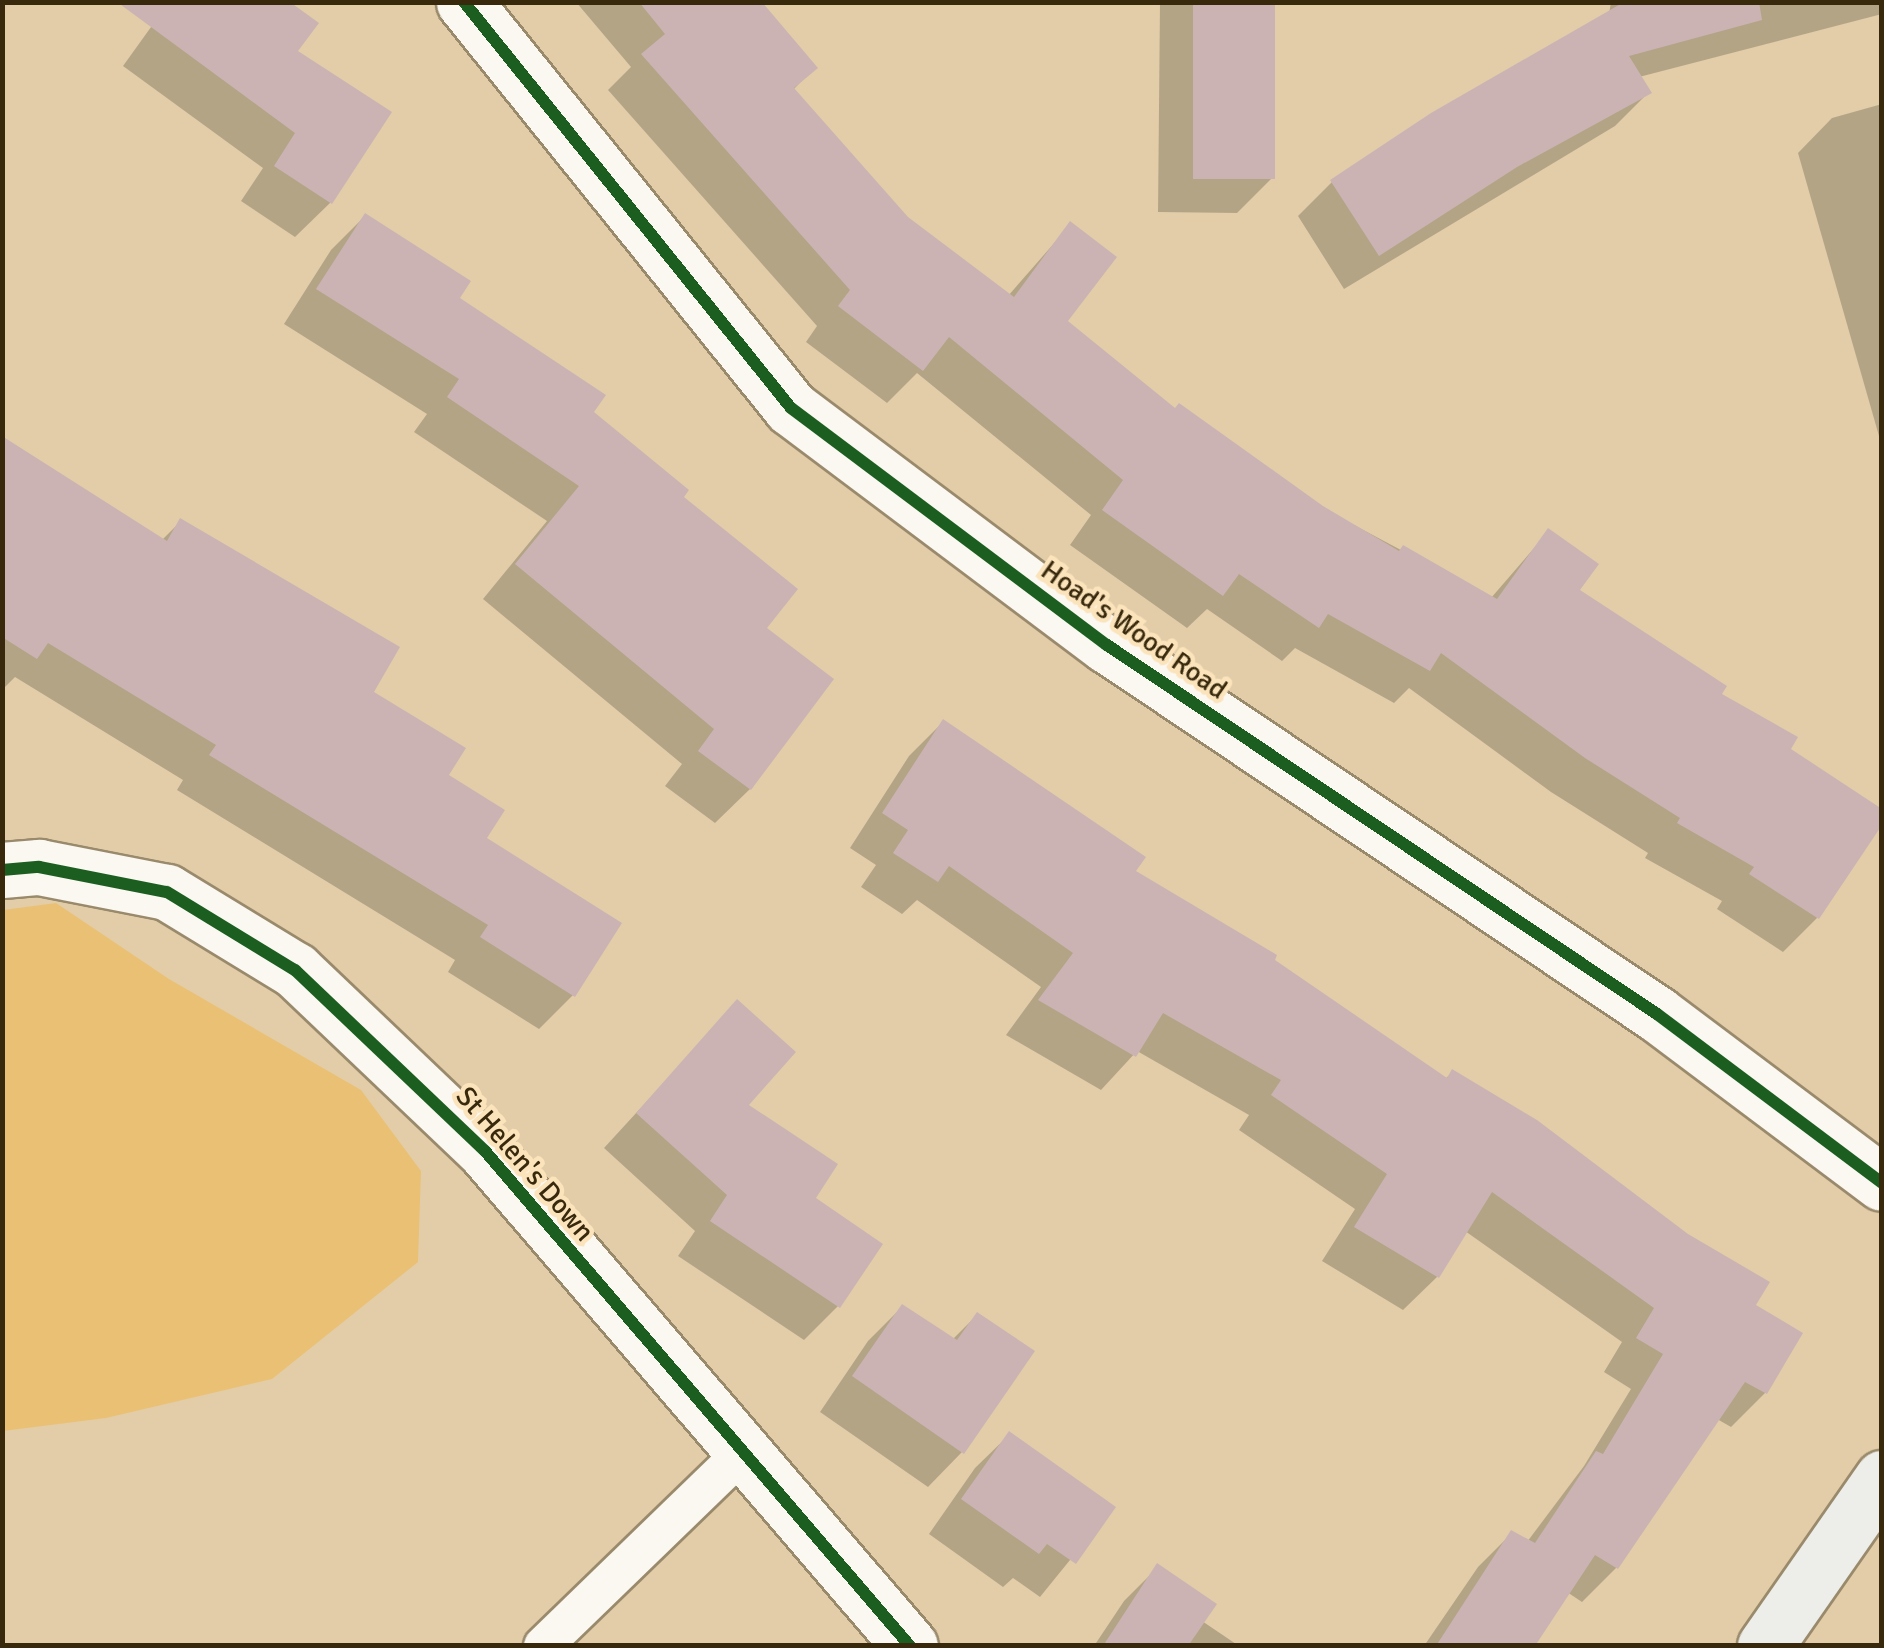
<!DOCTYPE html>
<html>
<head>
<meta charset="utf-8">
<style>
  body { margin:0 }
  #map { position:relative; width:1884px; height:1648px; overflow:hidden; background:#e2cda8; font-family:Signika,sans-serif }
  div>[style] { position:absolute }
  .green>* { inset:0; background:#eac174 }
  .shadow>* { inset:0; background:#0003 }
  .building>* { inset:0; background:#cbb3b4; transform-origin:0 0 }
  .roads { filter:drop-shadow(2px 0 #9a8a6c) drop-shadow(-2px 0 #9a8a6c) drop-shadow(0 2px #9a8a6c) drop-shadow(0 -2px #9a8a6c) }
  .lane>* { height:38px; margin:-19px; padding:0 19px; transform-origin:19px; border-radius:19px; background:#fbf8f2 }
  .street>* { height:55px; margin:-27.5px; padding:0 27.5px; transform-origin:27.5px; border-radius:27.5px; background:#fbf8f2 }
  .secondary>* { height:55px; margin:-27.5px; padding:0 27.5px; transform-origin:27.5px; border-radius:27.5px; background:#edeee9 }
  .cycleway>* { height:12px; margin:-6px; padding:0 6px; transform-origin:6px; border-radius:6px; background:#1b5e20 }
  span { translate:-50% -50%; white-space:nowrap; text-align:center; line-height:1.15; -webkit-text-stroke:9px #fbe3bb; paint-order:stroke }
  .street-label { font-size:28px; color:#38290c }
  .frame { position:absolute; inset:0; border:5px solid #38290c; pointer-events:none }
</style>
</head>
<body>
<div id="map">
  <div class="green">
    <i style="clip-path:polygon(56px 903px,169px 979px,361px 1090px,421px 1171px,418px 1262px,272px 1379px,106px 1418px,3px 1431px,3px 910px)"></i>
  </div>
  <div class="shadow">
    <i style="clip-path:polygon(169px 2px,295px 51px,388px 113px,330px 203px,295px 237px,241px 201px,263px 168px,123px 66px)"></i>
    <i style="clip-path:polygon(576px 2px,759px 2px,814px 68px,793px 90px,906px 219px,1008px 296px,1070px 225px,1065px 321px,1175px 410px,1322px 508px,1491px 598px,1548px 532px,1576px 590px,1788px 750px,1817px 918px,1783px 952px,1717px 909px,1722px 901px,1645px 858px,1648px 853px,1551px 792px,1409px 688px,1394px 703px,1295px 648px,1282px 661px,1207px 609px,1187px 628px,1070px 545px,1091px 515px,917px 373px,887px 403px,806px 342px,817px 326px,608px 90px,631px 67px)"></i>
    <i style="clip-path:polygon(1160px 2px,1273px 2px,1271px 179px,1237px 213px,1158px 212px)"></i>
    <i style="clip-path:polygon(1611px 2px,1882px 2px,1882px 14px,1639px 77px,1649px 92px,1615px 126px,1344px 289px,1298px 216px,1332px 182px,1609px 14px)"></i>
    <i style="clip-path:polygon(1882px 104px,1882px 443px,1881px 443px,1798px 153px,1832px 118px)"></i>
    <i style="clip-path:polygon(365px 216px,680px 497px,763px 628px,750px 789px,715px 823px,665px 786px,682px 764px,483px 599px,547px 521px,414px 432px,427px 414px,284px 324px,331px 250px)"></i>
    <i style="clip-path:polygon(2px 463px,162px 540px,181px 521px,371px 693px,446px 775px,573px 995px,539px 1029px,448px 972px,455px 960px,177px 790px,183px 780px,15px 677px,2px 690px)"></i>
    <i style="clip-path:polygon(943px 722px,1133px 872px,1445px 1079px,1453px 1072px,1753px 1306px,1799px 1334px,1765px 1393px,1731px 1427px,1717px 1419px,1616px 1568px,1582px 1602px,1567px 1592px,1530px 1646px,1424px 1646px,1478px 1567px,1512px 1533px,1527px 1542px,1584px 1466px,1631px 1389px,1604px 1372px,1622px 1342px,1465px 1231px,1437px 1277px,1403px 1310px,1322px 1261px,1355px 1209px,1239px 1130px,1249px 1115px,1137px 1051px,1101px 1090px,1006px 1035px,1041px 987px,917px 900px,902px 914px,861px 887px,876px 865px,850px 848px,909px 756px)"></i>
    <i style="clip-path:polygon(737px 1003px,745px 1105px,813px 1199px,838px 1306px,804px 1340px,678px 1256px,695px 1231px,604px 1148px)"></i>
    <i style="clip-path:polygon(902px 1307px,952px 1340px,977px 1315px,962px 1452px,928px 1487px,820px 1412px,868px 1341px)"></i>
    <i style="clip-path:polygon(1010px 1434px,1113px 1507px,1040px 1597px,1013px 1578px,1003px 1587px,929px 1534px,975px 1468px)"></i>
    <i style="clip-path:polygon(1158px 1567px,1202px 1621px,1239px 1646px,1094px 1646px,1124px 1601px)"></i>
  </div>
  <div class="building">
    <i style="clip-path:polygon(117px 2px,290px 2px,319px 23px,298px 51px,392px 112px,332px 204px,274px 166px,295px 133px)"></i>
    <i style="clip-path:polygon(639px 2px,762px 2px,818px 68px,794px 88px,908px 217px,1014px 297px,1070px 221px,1117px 257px,1068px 321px,1175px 408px,1179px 403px,1323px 506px,1399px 551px,1403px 545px,1497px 599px,1548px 528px,1599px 564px,1580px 590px,1727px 686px,1722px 694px,1798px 737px,1791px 749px,1882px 809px,1882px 825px,1819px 919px,1749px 874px,1754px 867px,1677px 823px,1680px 818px,1585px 758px,1441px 653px,1430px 671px,1328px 614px,1319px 628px,1239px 574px,1223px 596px,1102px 510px,1123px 480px,949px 337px,923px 371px,838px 306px,850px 290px,641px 54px,665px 34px)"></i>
    <i style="left:1193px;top:2px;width:82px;height:177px"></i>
    <i style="clip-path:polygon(1624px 2px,1759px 2px,1762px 20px,1629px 56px,1652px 93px,1517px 167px,1379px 256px,1330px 180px,1431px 113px)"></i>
    <i style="clip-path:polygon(365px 213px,471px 281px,460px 298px,606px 395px,594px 412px,689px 490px,684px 497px,798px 589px,767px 628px,834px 679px,751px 790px,698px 751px,714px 729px,515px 564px,579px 486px,447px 397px,459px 379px,316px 289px)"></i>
    <i style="clip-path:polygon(2px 436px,167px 541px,180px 518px,400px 647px,374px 692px,466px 748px,449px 775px,505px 810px,487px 838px,622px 923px,575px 997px,480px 937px,488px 925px,209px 755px,216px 745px,48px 643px,37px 659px,2px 637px)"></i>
    <i style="clip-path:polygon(943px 719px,1146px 857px,1136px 871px,1277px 955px,1275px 960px,1447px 1078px,1452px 1069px,1537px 1120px,1688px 1234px,1770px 1282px,1756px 1305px,1803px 1333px,1767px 1394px,1745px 1382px,1618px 1569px,1595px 1555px,1535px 1646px,1436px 1646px,1511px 1530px,1535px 1543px,1596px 1451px,1603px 1454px,1663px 1354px,1636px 1338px,1654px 1308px,1492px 1192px,1439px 1278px,1354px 1227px,1387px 1174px,1271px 1095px,1281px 1080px,1163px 1013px,1136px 1057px,1038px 1000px,1073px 953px,949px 866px,938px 882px,893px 853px,908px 830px,882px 813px)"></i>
    <i style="clip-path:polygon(737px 999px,796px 1052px,749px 1105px,838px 1164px,816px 1198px,883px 1244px,840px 1308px,710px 1221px,727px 1195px,636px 1113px)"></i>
    <i style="clip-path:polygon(902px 1304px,957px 1340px,977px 1312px,1035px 1351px,964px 1454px,852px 1376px)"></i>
    <i style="clip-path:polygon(1009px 1431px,1116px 1507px,1076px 1564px,1047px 1544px,1039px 1554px,961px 1499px)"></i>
    <i style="clip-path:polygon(1157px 1563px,1217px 1604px,1188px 1646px,1103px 1646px)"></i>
  </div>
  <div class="roads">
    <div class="lane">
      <i style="left:543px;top:1646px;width:277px;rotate:-44.1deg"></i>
    </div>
    <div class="street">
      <i style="left:464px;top:2px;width:521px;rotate:51.15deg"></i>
      <i style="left:791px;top:408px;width:395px;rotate:36.9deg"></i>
      <i style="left:1107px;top:645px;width:662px;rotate:33.86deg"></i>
      <i style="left:1657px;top:1014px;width:281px;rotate:36.9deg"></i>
      <i style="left:2px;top:870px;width:37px;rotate:-5deg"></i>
      <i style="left:39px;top:867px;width:130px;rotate:11.1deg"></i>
      <i style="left:167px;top:892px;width:150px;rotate:31.4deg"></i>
      <i style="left:295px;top:970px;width:262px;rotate:43.6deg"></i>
      <i style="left:485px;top:1151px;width:652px;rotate:49.35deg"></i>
    </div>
    <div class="secondary">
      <i style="left:1765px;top:1646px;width:205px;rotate:-55.1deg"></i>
    </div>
  </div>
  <div class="cycleway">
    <i style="left:464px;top:2px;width:521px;rotate:51.15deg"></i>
    <i style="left:791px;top:408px;width:395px;rotate:36.9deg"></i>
    <i style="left:1107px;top:645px;width:662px;rotate:33.86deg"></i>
    <i style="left:1657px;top:1014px;width:281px;rotate:36.9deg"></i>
    <i style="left:2px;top:870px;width:37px;rotate:-5deg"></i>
    <i style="left:39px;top:867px;width:130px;rotate:11.1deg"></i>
    <i style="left:167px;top:892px;width:150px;rotate:31.4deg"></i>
    <i style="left:295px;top:970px;width:262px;rotate:43.6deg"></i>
    <i style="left:485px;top:1151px;width:652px;rotate:49.35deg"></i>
  </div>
  <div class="street-label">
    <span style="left:1134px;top:630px;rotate:35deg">Hoad's Wood Road</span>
    <span style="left:525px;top:1164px;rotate:49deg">St Helen's Down</span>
  </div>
  <div class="frame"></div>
</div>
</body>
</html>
